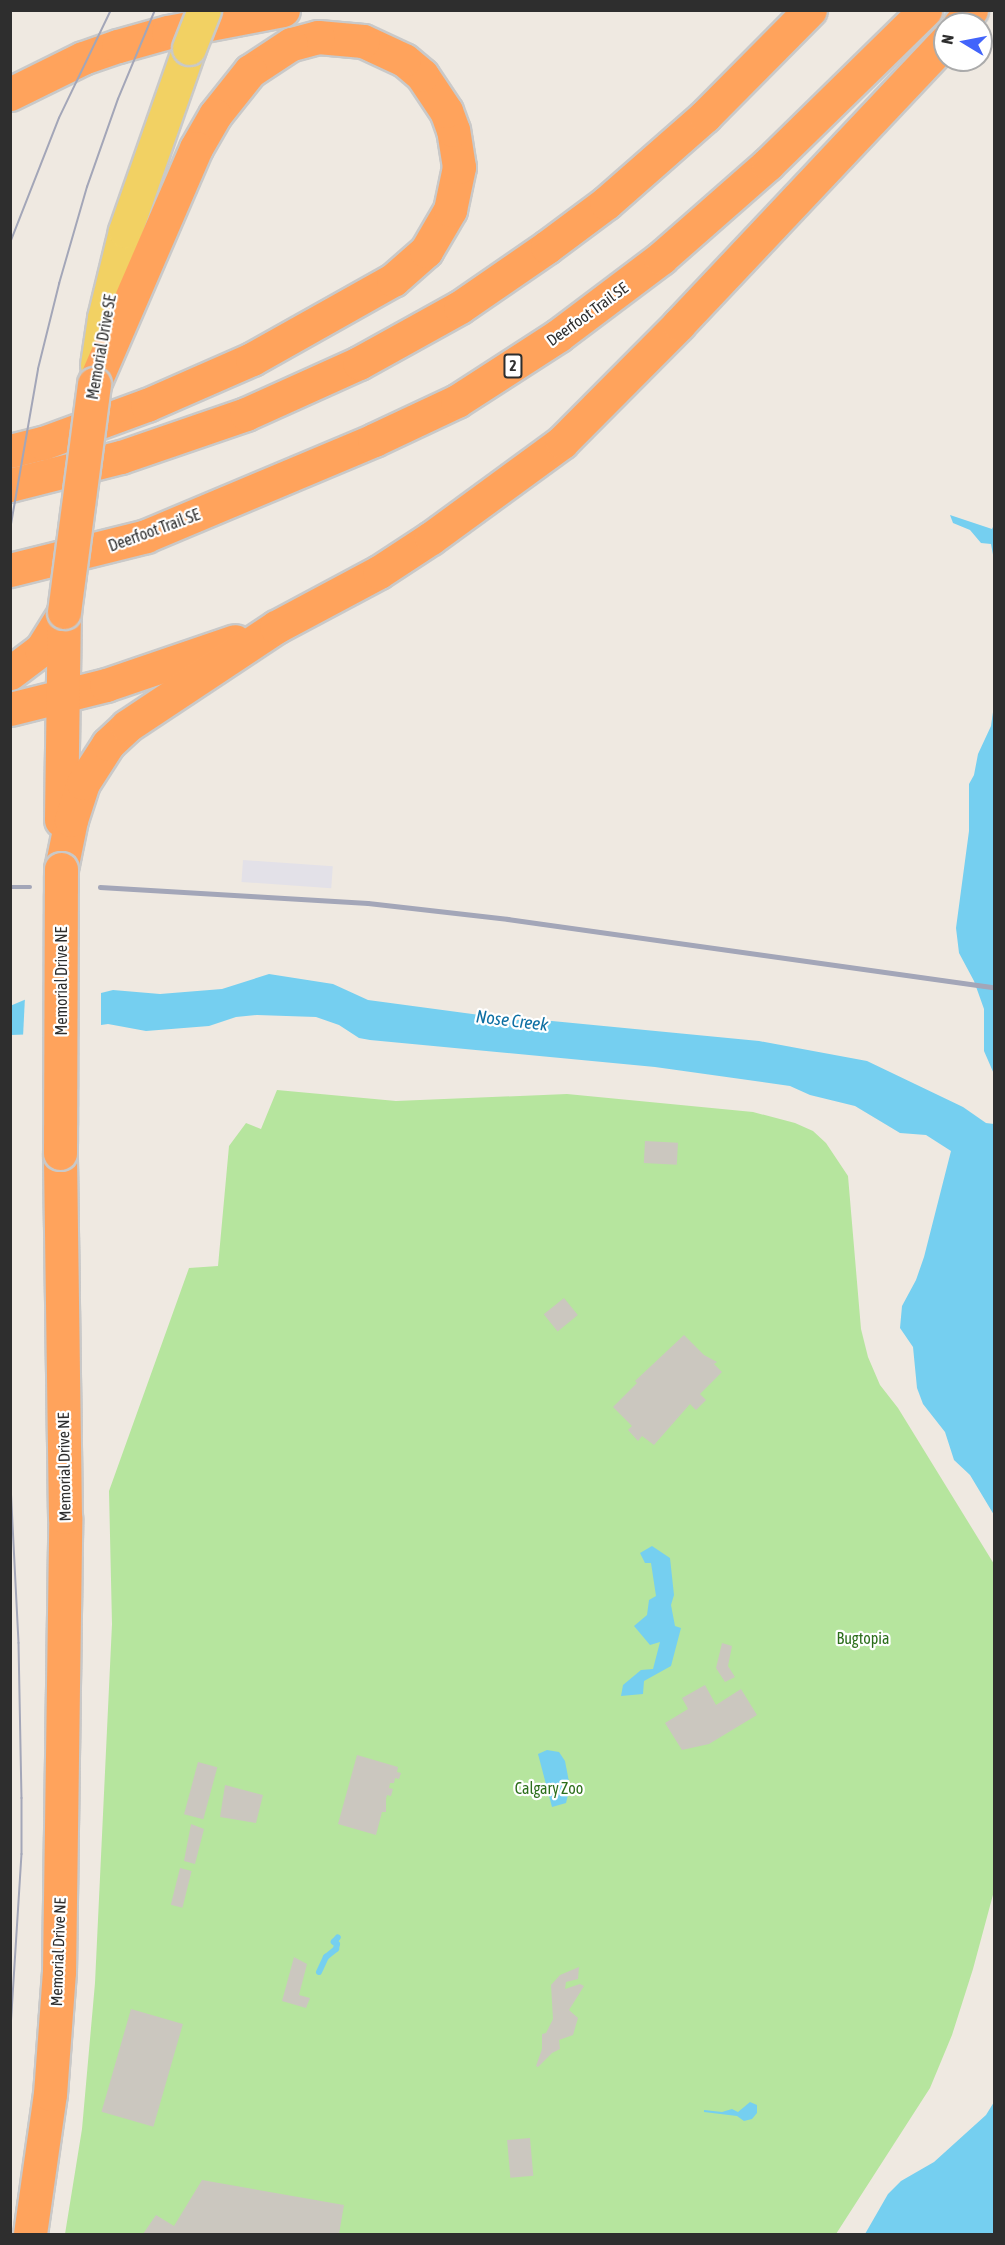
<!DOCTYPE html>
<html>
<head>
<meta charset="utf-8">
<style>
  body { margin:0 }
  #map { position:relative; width:1005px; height:2245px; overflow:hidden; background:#efe9e1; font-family:"Asap Condensed",sans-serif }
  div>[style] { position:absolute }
  .industrial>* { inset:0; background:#e3e1e8; transform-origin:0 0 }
  .green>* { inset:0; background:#b6e59e }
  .water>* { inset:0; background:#75cff0 }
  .pier>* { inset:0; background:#efe9e1 }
  .stream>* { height:6px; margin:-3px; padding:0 3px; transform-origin:3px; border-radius:3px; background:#75cff0 }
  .building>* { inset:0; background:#cbc7bf; transform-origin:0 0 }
  .roads { filter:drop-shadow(2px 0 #c9c9c9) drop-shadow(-2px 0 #c9c9c9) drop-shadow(0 2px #c9c9c9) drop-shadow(0 -2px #c9c9c9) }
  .major>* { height:33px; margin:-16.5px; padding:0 16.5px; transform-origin:16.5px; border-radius:16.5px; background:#f2d163 }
  .highway>* { height:33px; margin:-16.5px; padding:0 16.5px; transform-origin:16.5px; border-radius:16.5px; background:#ffa35c }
  .tram>* { height:1.5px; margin:-0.75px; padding:0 0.75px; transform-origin:0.75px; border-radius:0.75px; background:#a3a6b8 }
  .rail>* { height:4.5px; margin:-2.25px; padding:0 2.25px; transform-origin:2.25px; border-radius:2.25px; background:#a3a6b8 }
  .bridges { filter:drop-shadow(2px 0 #c9c9c9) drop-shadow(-2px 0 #c9c9c9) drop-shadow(0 2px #c9c9c9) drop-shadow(0 -2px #c9c9c9) }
  .major-bridge>* { height:33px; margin:-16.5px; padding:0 16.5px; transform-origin:16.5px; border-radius:16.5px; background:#f2d163 }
  .highway-bridge>* { height:33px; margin:-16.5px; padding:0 16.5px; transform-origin:16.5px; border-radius:16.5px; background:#ffa35c }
  span { translate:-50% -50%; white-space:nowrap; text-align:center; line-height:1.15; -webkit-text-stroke:4.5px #fff; paint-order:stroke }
  .shield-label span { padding:2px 4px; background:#fff; border:2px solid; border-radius:4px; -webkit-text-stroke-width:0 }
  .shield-label { font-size:15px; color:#2e2e2e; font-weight:700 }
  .street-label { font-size:16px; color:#2e2e2e }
  .park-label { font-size:16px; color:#2c6e1b }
  .water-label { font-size:18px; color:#0d6fa3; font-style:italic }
  .frame { position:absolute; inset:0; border:12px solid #2e2e2e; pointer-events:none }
  .north { position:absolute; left:933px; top:12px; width:60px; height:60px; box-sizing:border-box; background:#fff; border:2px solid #ababab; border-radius:50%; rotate:280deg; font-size:16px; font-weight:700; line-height:24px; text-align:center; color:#2e2e2e }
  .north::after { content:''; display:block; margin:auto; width:21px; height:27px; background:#4264fb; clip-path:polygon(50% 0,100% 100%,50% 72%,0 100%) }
</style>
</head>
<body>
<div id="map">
  <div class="industrial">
    <i style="left:243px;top:860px;width:90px;height:22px;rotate:4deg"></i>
  </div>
  <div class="green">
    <i style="clip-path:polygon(277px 1090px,396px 1101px,567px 1094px,753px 1112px,795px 1123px,813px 1131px,826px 1143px,848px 1176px,861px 1329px,868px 1357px,880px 1385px,898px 1408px,994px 1564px,994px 1891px,973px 1969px,952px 2035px,930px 2088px,836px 2234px,65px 2234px,82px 2129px,95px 1983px,112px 1624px,109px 1491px,189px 1268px,218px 1266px,229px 1146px,246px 1123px,261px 1129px)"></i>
  </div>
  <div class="water">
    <i style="clip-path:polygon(950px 515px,992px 529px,994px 525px,994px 560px,991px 544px,981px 543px,970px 530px,953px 523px)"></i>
    <i style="clip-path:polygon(994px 705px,994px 1074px,984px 1051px,984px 1009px,974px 981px,959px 953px,956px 928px,969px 831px,969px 784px,974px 775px,978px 754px,991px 726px)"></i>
    <i style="clip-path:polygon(269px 974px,333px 984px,368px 1000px,517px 1020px,552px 1021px,759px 1041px,867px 1061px,963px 1107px,986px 1123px,994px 1124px,994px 1515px,970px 1475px,954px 1460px,945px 1432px,923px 1404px,917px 1388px,913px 1347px,900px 1328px,902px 1306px,916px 1280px,924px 1257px,951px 1151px,926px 1135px,900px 1133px,855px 1106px,810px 1095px,790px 1086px,655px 1067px,370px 1040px,359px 1038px,339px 1025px,316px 1017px,257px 1015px,236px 1017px,209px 1026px,146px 1031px,108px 1024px,39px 1034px,11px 1035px,10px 1006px,36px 995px,97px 994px,113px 990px,160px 994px,222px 989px)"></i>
    <i style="clip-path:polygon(652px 1546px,670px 1558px,674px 1595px,671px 1605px,675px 1626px,681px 1628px,671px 1666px,644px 1681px,643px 1694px,621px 1696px,623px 1685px,641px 1670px,653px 1669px,660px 1642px,650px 1645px,634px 1626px,647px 1615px,649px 1600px,656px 1596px,651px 1563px,645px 1563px,640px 1553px)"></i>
    <i style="clip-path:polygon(547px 1750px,559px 1752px,565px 1761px,570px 1787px,566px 1803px,552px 1807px,538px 1754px)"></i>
    <i style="clip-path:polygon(750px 2102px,757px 2105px,757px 2113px,752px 2119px,744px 2121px,737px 2116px,704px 2112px,704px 2110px,722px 2112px,732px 2109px,738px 2112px)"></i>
    <i style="clip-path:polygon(994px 2102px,994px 2234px,865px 2234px,888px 2194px,901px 2181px,934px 2162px,986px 2115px)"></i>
  </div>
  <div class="pier">
    <i style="clip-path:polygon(54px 988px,101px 990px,101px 1028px,23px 1037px,25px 997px)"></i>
  </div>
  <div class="stream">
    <i style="left:319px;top:1972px;width:17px;rotate:-65deg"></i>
    <i style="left:326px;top:1957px;width:13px;rotate:-39deg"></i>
    <i style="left:336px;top:1949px;width:5px;rotate:-79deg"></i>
    <i style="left:337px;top:1944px;width:4px;rotate:-146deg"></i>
    <i style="left:334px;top:1942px;width:6px;rotate:-51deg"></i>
  </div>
  <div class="building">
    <i style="left:645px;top:1141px;width:33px;height:22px;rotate:3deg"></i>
    <i style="left:564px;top:1298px;width:22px;height:26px;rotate:51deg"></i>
    <i style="clip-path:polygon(684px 1335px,704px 1355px,717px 1362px,714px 1364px,722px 1372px,700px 1394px,706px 1400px,696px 1410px,690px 1404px,654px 1445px,642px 1436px,638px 1441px,628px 1430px,632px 1426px,613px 1407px,637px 1383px,635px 1381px)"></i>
    <i style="clip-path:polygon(722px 1643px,732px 1646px,728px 1666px,735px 1677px,725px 1682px,716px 1668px)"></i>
    <i style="clip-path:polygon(705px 1685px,716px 1705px,741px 1689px,757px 1715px,709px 1744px,682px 1750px,665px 1723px,688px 1709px,682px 1698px)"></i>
    <i style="clip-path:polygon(357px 1755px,398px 1767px,397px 1772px,401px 1773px,399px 1779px,395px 1778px,394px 1783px,390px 1783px,389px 1788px,393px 1789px,391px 1796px,387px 1795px,386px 1799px,386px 1812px,382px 1812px,376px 1835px,338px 1824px)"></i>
    <i style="left:198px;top:1762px;width:20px;height:54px;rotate:15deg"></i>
    <i style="clip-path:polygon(225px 1785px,263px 1795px,256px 1823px,220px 1817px)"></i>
    <i style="clip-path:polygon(191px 1824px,204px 1829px,195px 1864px,184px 1861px)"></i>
    <i style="left:180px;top:1868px;width:12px;height:38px;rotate:14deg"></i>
    <i style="clip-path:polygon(294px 1957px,307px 1964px,299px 1995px,310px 1998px,306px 2008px,282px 2001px)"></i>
    <i style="clip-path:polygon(579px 1967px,578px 1979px,566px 1982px,565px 1989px,580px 1984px,584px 1986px,569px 2010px,578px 2018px,573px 2035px,559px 2040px,560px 2049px,552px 2053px,538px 2067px,536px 2066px,542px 2049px,542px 2034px,546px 2033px,553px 2019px,551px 1985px,560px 1975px)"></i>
    <i style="left:131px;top:2009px;width:54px;height:107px;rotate:16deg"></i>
    <i style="left:530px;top:2138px;width:38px;height:23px;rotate:85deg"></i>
    <i style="clip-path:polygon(202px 2180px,344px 2205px,339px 2234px,143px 2234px,156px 2215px,174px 2226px)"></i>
  </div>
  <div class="roads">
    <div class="major">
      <i style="left:97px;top:365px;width:48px;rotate:-81.5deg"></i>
      <i style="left:104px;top:318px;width:89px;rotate:-76.4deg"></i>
      <i style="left:125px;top:231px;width:194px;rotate:-70.7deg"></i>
    </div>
    <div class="highway">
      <i style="left:960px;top:24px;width:18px;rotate:-52deg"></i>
      <i style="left:10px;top:94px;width:81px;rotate:-26.3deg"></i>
      <i style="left:83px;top:58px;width:37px;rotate:-19deg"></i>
      <i style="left:118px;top:46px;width:52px;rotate:-15.6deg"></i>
      <i style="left:168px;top:32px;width:117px;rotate:-10.8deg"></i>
      <i style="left:10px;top:451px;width:34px;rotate:-14deg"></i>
      <i style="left:43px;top:443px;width:111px;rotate:-20.1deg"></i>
      <i style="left:147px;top:405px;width:115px;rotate:-23.7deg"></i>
      <i style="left:252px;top:359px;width:162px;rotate:-29.3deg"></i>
      <i style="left:393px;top:280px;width:44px;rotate:-41.3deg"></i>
      <i style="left:426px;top:251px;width:48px;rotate:-59.7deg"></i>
      <i style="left:450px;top:210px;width:44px;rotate:-78.2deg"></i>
      <i style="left:459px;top:167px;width:37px;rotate:-99deg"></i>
      <i style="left:453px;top:130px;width:20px;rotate:-110deg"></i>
      <i style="left:446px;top:111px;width:43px;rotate:-123.7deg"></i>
      <i style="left:422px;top:75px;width:23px;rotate:-140deg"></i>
      <i style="left:404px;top:60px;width:45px;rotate:-155.1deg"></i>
      <i style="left:363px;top:41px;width:45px;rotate:-174.9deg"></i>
      <i style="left:318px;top:37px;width:28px;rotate:165deg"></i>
      <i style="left:291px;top:44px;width:49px;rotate:146.6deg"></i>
      <i style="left:250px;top:71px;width:56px;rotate:128.5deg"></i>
      <i style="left:215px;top:115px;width:38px;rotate:120deg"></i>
      <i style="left:196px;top:148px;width:257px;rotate:113.4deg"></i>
      <i style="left:10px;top:485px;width:114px;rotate:-14.2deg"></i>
      <i style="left:121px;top:457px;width:132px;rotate:-19deg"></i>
      <i style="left:246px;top:414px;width:124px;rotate:-24.3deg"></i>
      <i style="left:359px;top:363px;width:115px;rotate:-29deg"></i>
      <i style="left:460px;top:307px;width:106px;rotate:-34.6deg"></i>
      <i style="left:547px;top:247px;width:74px;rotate:-36.7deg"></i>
      <i style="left:606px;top:203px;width:132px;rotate:-41.3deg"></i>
      <i style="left:705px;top:116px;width:149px;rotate:-45.3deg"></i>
      <i style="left:10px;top:570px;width:140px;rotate:-14deg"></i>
      <i style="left:146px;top:536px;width:247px;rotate:-22.8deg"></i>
      <i style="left:374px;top:440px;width:92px;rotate:-25.2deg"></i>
      <i style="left:457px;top:401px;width:121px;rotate:-32.9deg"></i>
      <i style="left:559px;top:335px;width:128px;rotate:-37deg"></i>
      <i style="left:661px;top:258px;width:142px;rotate:-41.3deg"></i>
      <i style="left:768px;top:164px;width:220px;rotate:-44.4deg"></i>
      <i style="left:10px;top:673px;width:39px;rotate:-37deg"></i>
      <i style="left:41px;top:650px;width:44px;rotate:-58.1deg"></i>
      <i style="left:10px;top:709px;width:99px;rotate:-14deg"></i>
      <i style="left:106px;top:685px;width:136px;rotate:-18.8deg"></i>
      <i style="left:61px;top:820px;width:208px;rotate:-89.2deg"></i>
      <i style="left:61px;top:869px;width:50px;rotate:-78.5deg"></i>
      <i style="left:71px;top:820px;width:39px;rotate:-72deg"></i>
      <i style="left:83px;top:783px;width:46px;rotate:-57.3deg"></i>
      <i style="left:108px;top:744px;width:26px;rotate:-43deg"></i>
      <i style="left:127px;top:726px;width:179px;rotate:-33.6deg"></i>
      <i style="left:276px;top:627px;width:117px;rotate:-28.1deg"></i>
      <i style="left:379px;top:572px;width:62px;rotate:-33.2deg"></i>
      <i style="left:431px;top:538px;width:162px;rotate:-36.2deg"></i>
      <i style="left:562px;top:442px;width:166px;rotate:-45.2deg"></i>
      <i style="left:679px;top:324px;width:388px;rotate:-46.7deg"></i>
      <i style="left:30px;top:2234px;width:141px;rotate:-81.9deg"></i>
      <i style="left:50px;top:2094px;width:122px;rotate:-85.8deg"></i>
      <i style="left:59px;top:1972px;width:455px;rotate:-89.2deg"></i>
      <i style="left:65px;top:1517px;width:364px;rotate:-90.8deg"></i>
    </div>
  </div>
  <div class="tram">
    <i style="left:10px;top:243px;width:134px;rotate:-68.6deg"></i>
    <i style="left:59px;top:118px;width:120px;rotate:-64.3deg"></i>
    <i style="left:10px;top:530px;width:163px;rotate:-80.1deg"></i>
    <i style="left:38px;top:369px;width:88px;rotate:-76.1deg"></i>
    <i style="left:59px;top:284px;width:101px;rotate:-73.9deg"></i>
    <i style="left:87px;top:187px;width:93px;rotate:-70.6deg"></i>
    <i style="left:118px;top:99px;width:96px;rotate:-67.4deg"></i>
    <i style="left:10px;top:1465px;width:178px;rotate:87.1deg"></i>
    <i style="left:19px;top:1643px;width:155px;rotate:88.9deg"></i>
    <i style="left:22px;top:1798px;width:56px;rotate:90deg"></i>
    <i style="left:22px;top:1854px;width:192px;rotate:93.6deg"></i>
  </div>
  <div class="rail">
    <i style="left:10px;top:887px;width:20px"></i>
    <i style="left:100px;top:887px;width:268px;rotate:3.4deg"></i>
    <i style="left:368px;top:903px;width:141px;rotate:6.5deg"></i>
    <i style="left:508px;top:919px;width:491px;rotate:8deg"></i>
  </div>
  <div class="bridges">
    <div class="major-bridge">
      <i style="left:189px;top:48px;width:41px;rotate:-68.5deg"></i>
    </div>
    <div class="highway-bridge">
      <i style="left:64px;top:612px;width:230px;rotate:-82.5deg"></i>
      <i style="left:60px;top:1153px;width:284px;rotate:-89.8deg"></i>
    </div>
  </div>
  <div class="shield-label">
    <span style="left:513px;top:366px">2</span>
  </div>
  <div class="street-label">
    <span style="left:587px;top:314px;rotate:-36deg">Deerfoot Trail SE</span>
    <span style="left:101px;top:347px;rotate:-80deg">Memorial Drive SE</span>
    <span style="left:154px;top:530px;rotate:-20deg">Deerfoot Trail SE</span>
    <span style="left:61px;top:981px;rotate:-90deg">Memorial Drive NE</span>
    <span style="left:64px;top:1467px;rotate:-91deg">Memorial Drive NE</span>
    <span style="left:58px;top:1952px;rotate:-88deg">Memorial Drive NE</span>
  </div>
  <div class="park-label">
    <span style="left:863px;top:1638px">Bugtopia</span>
    <span style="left:549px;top:1788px">Calgary Zoo</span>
  </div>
  <div class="water-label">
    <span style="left:512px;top:1021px;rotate:7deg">Nose Creek</span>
  </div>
  <div class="frame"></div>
  <div class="north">N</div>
</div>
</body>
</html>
